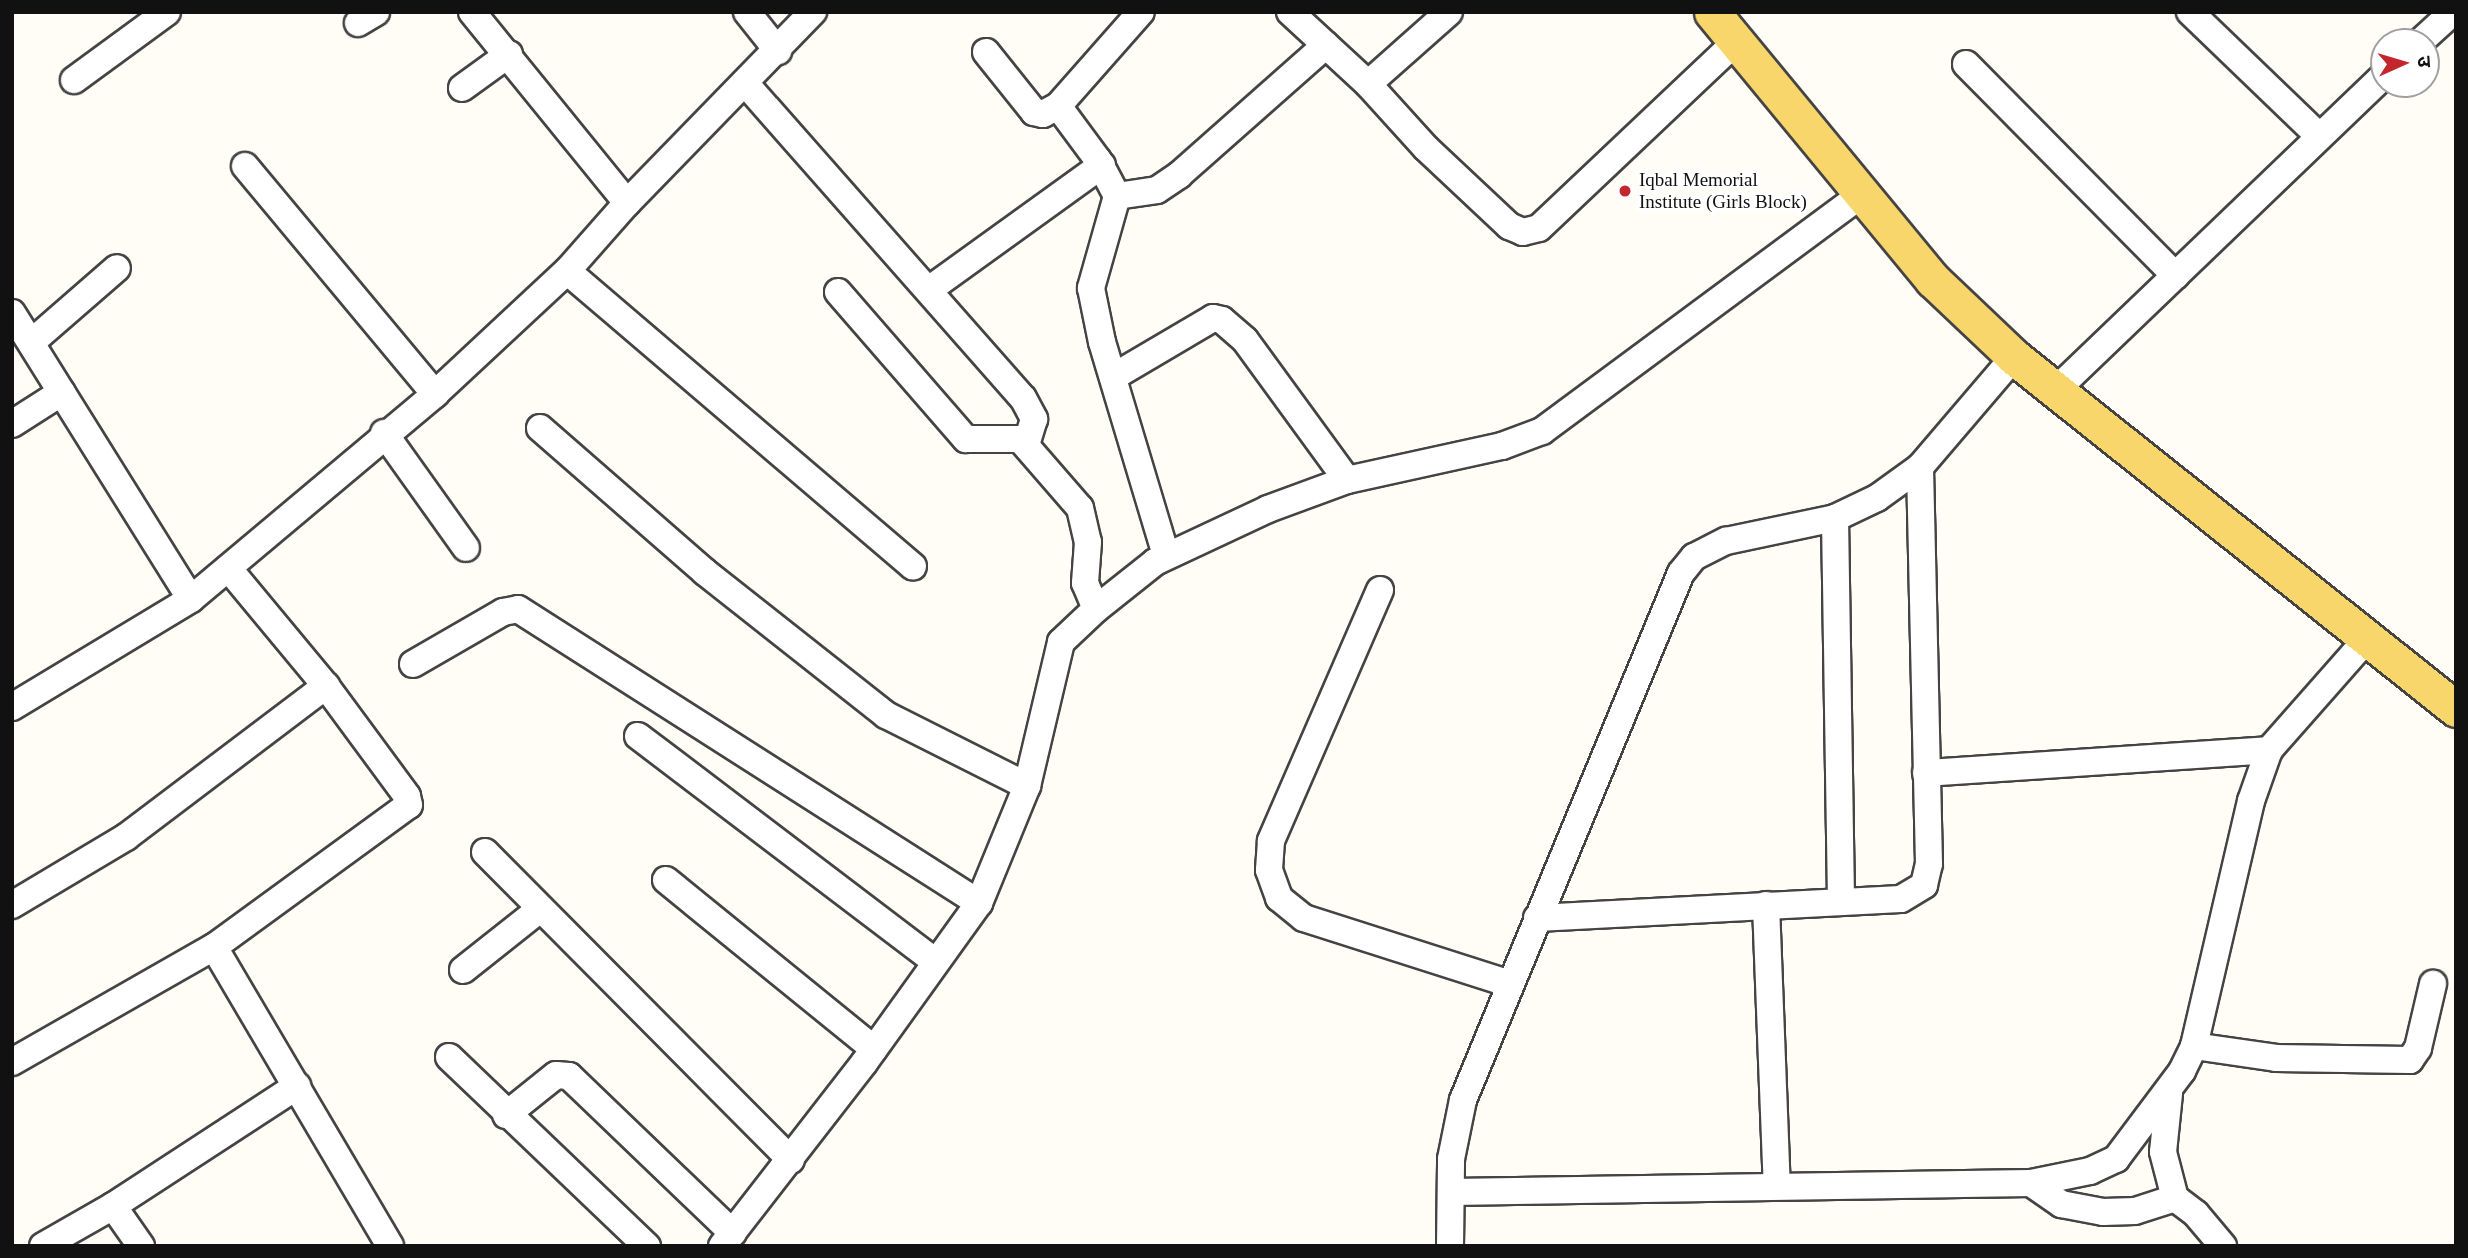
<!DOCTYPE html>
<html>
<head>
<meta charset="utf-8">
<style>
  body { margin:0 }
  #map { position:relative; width:2468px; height:1258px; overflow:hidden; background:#fffdf5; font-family:"Times New Roman","Noto Sans Devanagari",serif }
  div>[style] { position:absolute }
  .roads { filter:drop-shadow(2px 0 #444) drop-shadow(-2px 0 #444) drop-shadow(0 2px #444) drop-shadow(0 -2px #444) }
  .minor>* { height:26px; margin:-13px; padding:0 13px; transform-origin:13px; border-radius:13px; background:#fff }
  .major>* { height:35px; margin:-17.5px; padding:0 17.5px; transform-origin:17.5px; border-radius:17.5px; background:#f9d66b }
  .dots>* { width:19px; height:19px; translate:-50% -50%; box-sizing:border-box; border:4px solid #fff; border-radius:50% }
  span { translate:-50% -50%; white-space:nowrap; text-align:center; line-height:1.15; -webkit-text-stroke:7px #fff; paint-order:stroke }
  .poi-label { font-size:19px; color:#111 }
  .left { translate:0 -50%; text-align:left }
  .frame { position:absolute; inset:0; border:14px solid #111; pointer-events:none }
  .north { position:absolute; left:2370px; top:28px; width:70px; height:70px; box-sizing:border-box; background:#fff; border:2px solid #a0a0a0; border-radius:50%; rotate:86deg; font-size:19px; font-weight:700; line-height:28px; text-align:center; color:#111 }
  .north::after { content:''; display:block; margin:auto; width:24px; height:32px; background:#c4262e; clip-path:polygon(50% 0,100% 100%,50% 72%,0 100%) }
</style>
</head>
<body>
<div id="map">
  <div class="roads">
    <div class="minor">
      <i style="left:472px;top:12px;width:246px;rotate:50.9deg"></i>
      <i style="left:747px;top:12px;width:50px;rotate:51.5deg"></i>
      <i style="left:1290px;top:12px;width:106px;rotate:42.7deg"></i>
      <i style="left:1368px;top:84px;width:86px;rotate:47.8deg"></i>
      <i style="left:1426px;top:148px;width:114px;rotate:43.2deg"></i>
      <i style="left:1509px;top:226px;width:15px;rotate:23deg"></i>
      <i style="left:1523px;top:232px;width:16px;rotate:-14deg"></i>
      <i style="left:1539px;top:228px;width:272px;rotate:-43.4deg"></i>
      <i style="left:2190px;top:12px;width:178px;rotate:43.9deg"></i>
      <i style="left:358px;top:23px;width:21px;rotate:-31deg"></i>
      <i style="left:2420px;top:42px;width:45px;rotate:-42.3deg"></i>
      <i style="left:986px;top:52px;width:77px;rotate:51.3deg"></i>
      <i style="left:1034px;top:112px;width:9px;rotate:13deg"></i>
      <i style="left:1043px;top:114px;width:17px;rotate:-28deg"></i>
      <i style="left:1058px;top:106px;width:125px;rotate:-48.6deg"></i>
      <i style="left:1966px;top:64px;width:298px;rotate:45.3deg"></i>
      <i style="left:74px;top:80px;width:115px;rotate:-36.2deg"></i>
      <i style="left:745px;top:83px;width:420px;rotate:48.6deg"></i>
      <i style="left:1023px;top:398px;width:24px;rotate:62deg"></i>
      <i style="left:1034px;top:419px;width:27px;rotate:107deg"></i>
      <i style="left:1368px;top:84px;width:108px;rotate:-41.6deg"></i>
      <i style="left:462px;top:88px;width:58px;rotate:-35.9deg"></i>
      <i style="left:1058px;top:106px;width:67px;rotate:53.5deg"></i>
      <i style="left:1098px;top:160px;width:41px;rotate:62.2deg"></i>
      <i style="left:1117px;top:196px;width:96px;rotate:105.8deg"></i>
      <i style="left:1091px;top:288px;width:55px;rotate:78.5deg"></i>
      <i style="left:1102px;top:342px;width:223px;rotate:73.3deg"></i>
      <i style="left:245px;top:166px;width:297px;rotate:50.2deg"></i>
      <i style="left:1117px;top:196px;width:40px;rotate:-8.5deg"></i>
      <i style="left:1157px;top:190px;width:27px;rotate:-34deg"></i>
      <i style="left:1179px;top:175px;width:196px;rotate:-41.5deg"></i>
      <i style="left:567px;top:271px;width:455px;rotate:40.5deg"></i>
      <i style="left:930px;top:289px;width:212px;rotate:-35.8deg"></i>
      <i style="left:838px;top:292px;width:195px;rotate:49deg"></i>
      <i style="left:966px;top:439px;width:54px"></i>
      <i style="left:1020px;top:439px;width:91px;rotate:49deg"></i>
      <i style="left:1080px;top:508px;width:35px;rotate:77deg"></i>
      <i style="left:1088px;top:542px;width:41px;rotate:94.2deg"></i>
      <i style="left:1085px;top:583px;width:28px;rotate:67deg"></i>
      <i style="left:12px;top:313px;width:337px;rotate:58deg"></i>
      <i style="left:33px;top:341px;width:111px;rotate:-41deg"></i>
      <i style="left:1113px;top:377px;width:116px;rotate:-30.5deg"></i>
      <i style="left:1213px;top:318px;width:9px;rotate:13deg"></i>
      <i style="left:1222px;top:320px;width:30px;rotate:41deg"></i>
      <i style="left:1245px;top:340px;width:173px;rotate:53.9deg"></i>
      <i style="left:2057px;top:389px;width:453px;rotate:-43.8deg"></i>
      <i style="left:12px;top:424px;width:59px;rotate:-32.6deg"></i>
      <i style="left:540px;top:428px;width:219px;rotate:41.1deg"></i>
      <i style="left:705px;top:572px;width:231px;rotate:38.3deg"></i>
      <i style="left:886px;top:715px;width:158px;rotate:26.7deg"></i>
      <i style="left:384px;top:433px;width:141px;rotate:54.5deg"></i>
      <i style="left:1835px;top:518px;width:384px;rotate:89.1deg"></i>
      <i style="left:1380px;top:590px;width:274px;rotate:113.5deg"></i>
      <i style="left:1271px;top:841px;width:29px;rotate:94deg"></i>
      <i style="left:1269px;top:870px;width:30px;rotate:70deg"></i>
      <i style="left:1279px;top:898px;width:32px;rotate:39deg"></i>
      <i style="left:1304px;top:918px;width:214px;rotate:17.7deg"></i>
      <i style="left:413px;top:664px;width:104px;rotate:-30deg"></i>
      <i style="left:503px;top:612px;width:15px;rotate:-11deg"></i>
      <i style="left:518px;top:609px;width:547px;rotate:32.53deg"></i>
      <i style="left:12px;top:707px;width:209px;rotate:-31.1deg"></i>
      <i style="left:191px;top:599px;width:319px;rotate:-40deg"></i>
      <i style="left:435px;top:394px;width:180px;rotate:-43deg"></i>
      <i style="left:567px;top:271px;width:91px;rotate:-48.6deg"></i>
      <i style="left:627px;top:203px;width:267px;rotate:-45.8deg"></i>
      <i style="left:638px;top:736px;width:372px;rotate:37.2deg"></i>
      <i style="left:1926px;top:773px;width:344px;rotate:-3.8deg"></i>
      <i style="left:485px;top:852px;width:434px;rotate:45.2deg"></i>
      <i style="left:666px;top:880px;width:268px;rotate:39.1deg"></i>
      <i style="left:12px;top:905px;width:133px;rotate:-30.8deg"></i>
      <i style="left:126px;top:837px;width:251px;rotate:-37.1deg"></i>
      <i style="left:1766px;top:905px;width:281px;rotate:87.8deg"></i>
      <i style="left:1537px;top:918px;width:364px;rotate:-3deg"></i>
      <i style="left:1901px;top:899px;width:27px;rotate:-31deg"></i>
      <i style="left:1924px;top:885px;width:22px;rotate:-77deg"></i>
      <i style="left:1929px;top:864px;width:397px;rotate:-91.3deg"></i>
      <i style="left:214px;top:947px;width:347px;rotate:59.5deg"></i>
      <i style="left:463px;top:970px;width:98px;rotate:-38.4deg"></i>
      <i style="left:2194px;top:1046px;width:83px;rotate:8.3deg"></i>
      <i style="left:2276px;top:1058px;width:134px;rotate:0.9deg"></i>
      <i style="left:2410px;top:1060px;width:14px;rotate:-56deg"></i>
      <i style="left:2418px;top:1048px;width:66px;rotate:-76.8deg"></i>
      <i style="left:449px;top:1057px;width:274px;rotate:43.7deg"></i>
      <i style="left:12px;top:1062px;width:232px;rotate:-29.7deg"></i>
      <i style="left:214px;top:947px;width:241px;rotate:-36.1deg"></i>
      <i style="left:409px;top:805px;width:9px;rotate:-103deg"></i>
      <i style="left:407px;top:796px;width:137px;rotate:-126.4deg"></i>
      <i style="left:326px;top:686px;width:153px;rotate:-129.7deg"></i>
      <i style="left:2169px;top:1094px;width:58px;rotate:95.9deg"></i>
      <i style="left:2163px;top:1152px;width:48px;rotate:75.4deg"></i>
      <i style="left:506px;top:1115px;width:64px;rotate:-38.7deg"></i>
      <i style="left:556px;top:1075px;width:13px;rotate:4deg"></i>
      <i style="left:569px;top:1076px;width:227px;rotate:43.8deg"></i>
      <i style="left:2031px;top:1183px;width:37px;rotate:35deg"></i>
      <i style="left:2061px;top:1204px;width:43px;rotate:10.8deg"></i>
      <i style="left:2103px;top:1212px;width:32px;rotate:-2deg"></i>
      <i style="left:2135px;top:1211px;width:42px;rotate:-18deg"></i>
      <i style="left:2175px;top:1198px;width:26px;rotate:37deg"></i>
      <i style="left:2196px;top:1214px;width:42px;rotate:49.8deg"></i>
      <i style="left:1451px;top:1192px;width:580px;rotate:-0.89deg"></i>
      <i style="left:2031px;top:1183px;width:60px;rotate:-11.5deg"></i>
      <i style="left:2090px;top:1171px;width:29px;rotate:-25deg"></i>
      <i style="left:2116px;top:1159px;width:110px;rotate:-53.1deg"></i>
      <i style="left:2182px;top:1071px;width:28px;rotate:-64deg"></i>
      <i style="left:2194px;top:1046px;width:252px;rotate:-76.9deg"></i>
      <i style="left:2251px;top:801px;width:54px;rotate:-70.6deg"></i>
      <i style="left:2269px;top:750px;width:147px;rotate:-48.6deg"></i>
      <i style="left:113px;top:1206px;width:49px;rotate:55deg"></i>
      <i style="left:43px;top:1246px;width:81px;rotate:-29.7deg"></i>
      <i style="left:113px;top:1206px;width:220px;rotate:-33.1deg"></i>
      <i style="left:722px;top:1246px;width:232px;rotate:-52.2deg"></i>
      <i style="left:864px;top:1063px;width:197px;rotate:-54.3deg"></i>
      <i style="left:979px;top:903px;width:126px;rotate:-67.7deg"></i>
      <i style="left:1027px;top:786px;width:148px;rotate:-76.7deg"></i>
      <i style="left:1061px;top:642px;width:48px;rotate:-43.3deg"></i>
      <i style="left:1096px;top:609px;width:75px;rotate:-38.5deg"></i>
      <i style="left:1155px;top:562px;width:125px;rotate:-25.1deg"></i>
      <i style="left:1268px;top:509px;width:84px;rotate:-20.2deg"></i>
      <i style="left:1347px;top:480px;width:159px;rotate:-12.4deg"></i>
      <i style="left:1502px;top:446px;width:43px;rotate:-20.6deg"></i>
      <i style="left:1542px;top:431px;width:395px;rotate:-36.5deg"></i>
      <i style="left:1450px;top:1246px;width:87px;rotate:-89.3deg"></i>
      <i style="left:1451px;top:1159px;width:60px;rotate:-78.5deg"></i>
      <i style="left:1463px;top:1100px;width:570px;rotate:-67.53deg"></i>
      <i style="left:1681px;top:573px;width:21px;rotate:-51deg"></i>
      <i style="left:1694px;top:557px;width:36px;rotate:-27deg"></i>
      <i style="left:1726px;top:541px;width:111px;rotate:-11.9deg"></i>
      <i style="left:1835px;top:518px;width:47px;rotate:-25.5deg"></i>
      <i style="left:1877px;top:498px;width:53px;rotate:-35.8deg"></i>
      <i style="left:1920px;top:467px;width:145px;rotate:-49.5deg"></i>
    </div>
    <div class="major">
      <i style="left:1712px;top:12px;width:347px;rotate:50.5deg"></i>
      <i style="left:1933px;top:280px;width:112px;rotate:43.5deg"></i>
      <i style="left:2014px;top:357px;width:565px;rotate:38.53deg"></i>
    </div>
  </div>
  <div class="dots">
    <i style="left:1625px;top:191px;background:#c4262e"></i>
  </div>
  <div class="poi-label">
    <span class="left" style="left:1639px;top:191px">Iqbal Memorial<br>Institute (Girls Block)</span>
  </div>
  <div class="frame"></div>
  <div class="north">उ</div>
</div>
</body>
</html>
